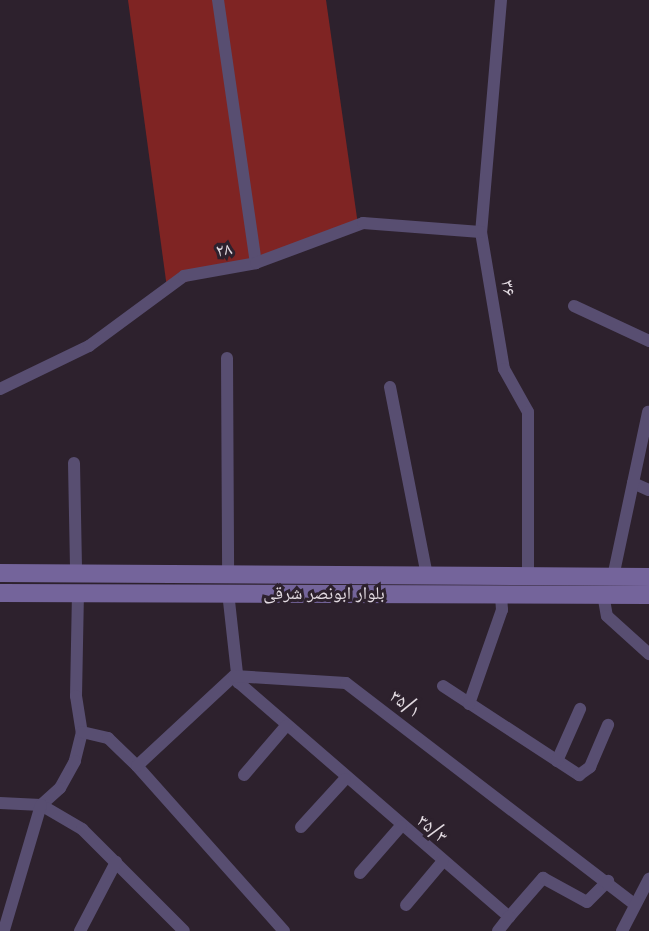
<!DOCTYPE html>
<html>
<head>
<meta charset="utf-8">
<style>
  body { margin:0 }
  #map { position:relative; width:649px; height:931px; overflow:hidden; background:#2d212d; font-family:Poppins,"Noto Naskh Arabic",sans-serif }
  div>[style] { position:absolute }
  .green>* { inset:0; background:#7f2423 }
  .street>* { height:12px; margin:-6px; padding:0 6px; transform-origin:6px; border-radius:6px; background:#584e71 }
  .secondary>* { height:18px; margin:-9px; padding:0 9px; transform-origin:9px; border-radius:9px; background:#74649b }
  span { translate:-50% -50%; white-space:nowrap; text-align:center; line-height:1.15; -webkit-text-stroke:6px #2d212d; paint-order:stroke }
  .street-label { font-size:18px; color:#e3dbe2 }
</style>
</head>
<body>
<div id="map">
  <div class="green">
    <i style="clip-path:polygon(128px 0,326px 0,358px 225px,167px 288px)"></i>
  </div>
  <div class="street">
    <i style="left:218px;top:0;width:266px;rotate:81.8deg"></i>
    <i style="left:501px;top:0;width:233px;rotate:94.9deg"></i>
    <i style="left:481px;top:232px;width:139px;rotate:80.5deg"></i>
    <i style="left:504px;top:369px;width:49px;rotate:60.8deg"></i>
    <i style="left:528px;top:412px;width:164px;rotate:90deg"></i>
    <i style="left:574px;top:306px;width:83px;rotate:25deg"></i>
    <i style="left:227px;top:358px;width:215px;rotate:89.7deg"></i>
    <i style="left:390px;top:387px;width:192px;rotate:78.9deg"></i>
    <i style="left:0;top:389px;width:99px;rotate:-25.8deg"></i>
    <i style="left:89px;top:346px;width:118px;rotate:-36.4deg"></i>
    <i style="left:184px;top:276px;width:73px;rotate:-10.2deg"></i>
    <i style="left:256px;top:263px;width:114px;rotate:-20.5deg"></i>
    <i style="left:363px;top:223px;width:118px;rotate:4.4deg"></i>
    <i style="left:74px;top:463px;width:109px;rotate:88.9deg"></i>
    <i style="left:633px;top:483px;width:17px;rotate:24deg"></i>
    <i style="left:613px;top:577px;width:169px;rotate:-78deg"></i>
    <i style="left:78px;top:592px;width:104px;rotate:91.1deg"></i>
    <i style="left:76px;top:696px;width:36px;rotate:81deg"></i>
    <i style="left:82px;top:732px;width:30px;rotate:104deg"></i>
    <i style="left:75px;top:761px;width:31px;rotate:119deg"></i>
    <i style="left:60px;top:788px;width:25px;rotate:138deg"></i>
    <i style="left:41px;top:805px;width:48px;rotate:30.3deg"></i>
    <i style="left:82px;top:829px;width:144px;rotate:45deg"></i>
    <i style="left:228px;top:592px;width:91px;rotate:83.7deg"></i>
    <i style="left:238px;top:682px;width:359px;rotate:40.9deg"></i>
    <i style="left:509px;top:917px;width:52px;rotate:-48.9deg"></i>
    <i style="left:543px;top:878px;width:50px;rotate:28.6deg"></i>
    <i style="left:587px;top:902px;width:30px;rotate:-45deg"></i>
    <i style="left:603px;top:594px;width:22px;rotate:80deg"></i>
    <i style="left:607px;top:616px;width:57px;rotate:42.1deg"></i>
    <i style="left:443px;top:686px;width:163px;rotate:33.2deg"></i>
    <i style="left:579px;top:775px;width:14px;rotate:-36deg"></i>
    <i style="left:590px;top:767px;width:46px;rotate:-66.8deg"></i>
    <i style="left:469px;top:704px;width:100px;rotate:-70.7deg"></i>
    <i style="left:502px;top:610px;width:16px;rotate:-94deg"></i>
    <i style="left:82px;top:732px;width:27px;rotate:13deg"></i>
    <i style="left:108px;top:738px;width:40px;rotate:44deg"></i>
    <i style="left:137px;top:766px;width:221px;rotate:48.3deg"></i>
    <i style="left:557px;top:761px;width:57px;rotate:-66.1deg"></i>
    <i style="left:137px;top:766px;width:132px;rotate:-42.9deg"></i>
    <i style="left:234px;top:676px;width:112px;rotate:3.6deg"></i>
    <i style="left:346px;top:683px;width:364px;rotate:37.5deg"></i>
    <i style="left:244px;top:775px;width:65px;rotate:-49.4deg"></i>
    <i style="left:0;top:803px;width:41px;rotate:2.8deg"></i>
    <i style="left:41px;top:805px;width:130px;rotate:106.5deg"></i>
    <i style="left:301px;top:827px;width:65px;rotate:-47.5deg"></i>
    <i style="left:360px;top:873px;width:62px;rotate:-48.9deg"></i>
    <i style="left:406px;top:905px;width:57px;rotate:-49.9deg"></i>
    <i style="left:80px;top:931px;width:78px;rotate:-62.4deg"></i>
    <i style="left:498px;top:931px;width:18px;rotate:-52deg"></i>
    <i style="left:622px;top:931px;width:59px;rotate:-62.6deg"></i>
  </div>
  <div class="secondary">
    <i style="left:0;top:573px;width:649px;rotate:0.35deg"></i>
    <i style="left:0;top:593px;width:649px;rotate:0.18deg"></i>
  </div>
  <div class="street-label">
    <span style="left:224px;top:250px;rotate:-10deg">۲۸</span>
    <span style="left:508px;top:288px;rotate:81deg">۳۶</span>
    <span style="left:324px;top:593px">بلوار ابونصر شرقی</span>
    <span style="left:405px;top:704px;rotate:37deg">۳۵/۱</span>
    <span style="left:432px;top:829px;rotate:40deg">۳۵/۳</span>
  </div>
</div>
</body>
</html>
